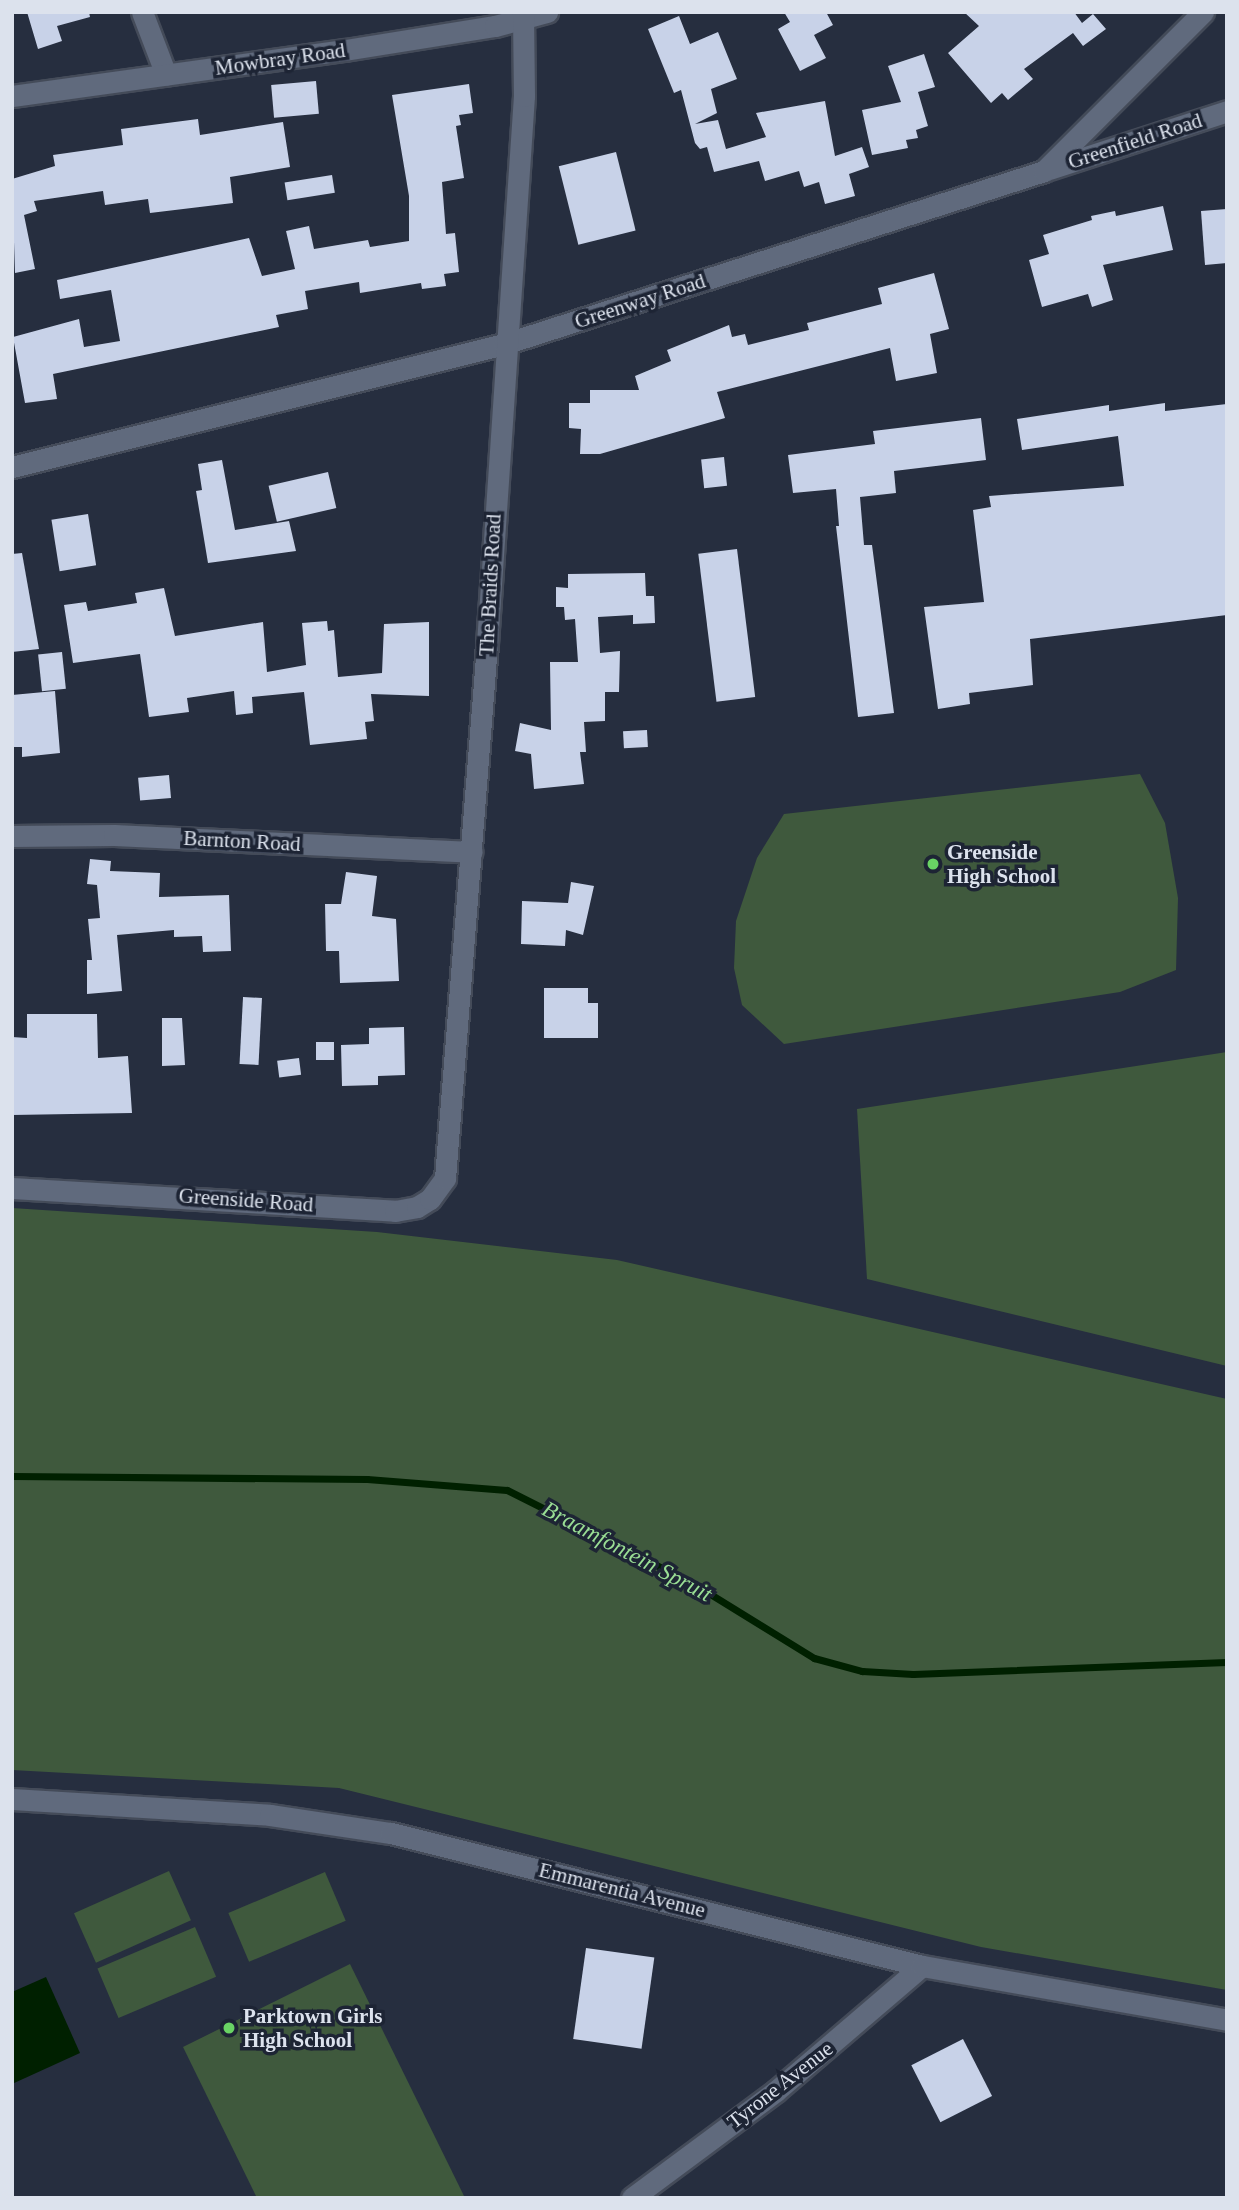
<!DOCTYPE html>
<html>
<head>
<meta charset="utf-8">
<style>
  body { margin:0 }
  #map { position:relative; width:1239px; height:2210px; overflow:hidden; background:#262e3f; font-family:Georgia,serif }
  div>[style] { position:absolute }
  .green>* { inset:0; background:#3f593d; transform-origin:0 0 }
  .water>* { inset:0; background:#002000 }
  .stream>* { height:7px; margin:-3.5px; padding:0 3.5px; transform-origin:3.5px; border-radius:3.5px; background:#002000 }
  .building>* { inset:0; background:#c8d2e8; transform-origin:0 0 }
  .roads { filter:drop-shadow(2px 0 #444b59) drop-shadow(-2px 0 #444b59) drop-shadow(0 2px #444b59) drop-shadow(0 -2px #444b59) }
  .street>* { height:21px; margin:-10.5px; padding:0 10.5px; transform-origin:10.5px; border-radius:10.5px; background:#606a7d }
  .secondary>* { height:21px; margin:-10.5px; padding:0 10.5px; transform-origin:10.5px; border-radius:10.5px; background:#606a7d }
  .dots>* { width:19px; height:19px; translate:-50% -50%; box-sizing:border-box; border:4px solid #1d2434; border-radius:50% }
  span { translate:-50% -50%; white-space:nowrap; text-align:center; line-height:1.15; -webkit-text-stroke:7px #1d2434; paint-order:stroke }
  .street-label { font-size:21px; color:#dce2ed }
  .poi-label { font-size:21px; color:#dce2ed; font-weight:700 }
  .left { translate:0 -50%; text-align:left }
  .water-label { font-size:23px; color:#99dd94; font-style:italic }
  .frame { position:absolute; inset:0; border:14px solid #dce2ed; pointer-events:none }
</style>
</head>
<body>
<div id="map">
  <div class="green">
    <i style="clip-path:polygon(1140px 774px,1165px 823px,1178px 898px,1176px 970px,1120px 992px,784px 1044px,742px 1005px,734px 968px,736px 921px,757px 858px,784px 814px)"></i>
    <i style="clip-path:polygon(1227px 1052px,1227px 1366px,867px 1279px,857px 1109px)"></i>
    <i style="clip-path:polygon(12px 1208px,377px 1232px,617px 1260px,1227px 1399px,1227px 1990px,981px 1947px,339px 1788px,12px 1770px)"></i>
    <i style="left:169px;top:1871px;width:54px;height:104px;rotate:66deg"></i>
    <i style="left:325px;top:1872px;width:53px;height:105px;rotate:67deg"></i>
    <i style="left:195px;top:1927px;width:54px;height:106px;rotate:67deg"></i>
    <i style="clip-path:polygon(350px 1964px,465px 2198px,257px 2198px,183px 2047px)"></i>
  </div>
  <div class="water">
    <i style="clip-path:polygon(46px 1977px,80px 2053px,12px 2084px,12px 1992px)"></i>
  </div>
  <div class="stream">
    <i style="left:12px;top:1476px;width:355px;rotate:0.5deg"></i>
    <i style="left:367px;top:1479px;width:140px;rotate:4.5deg"></i>
    <i style="left:507px;top:1490px;width:209px;rotate:26.7deg"></i>
    <i style="left:694px;top:1584px;width:141px;rotate:31.7deg"></i>
    <i style="left:814px;top:1658px;width:50px;rotate:15.2deg"></i>
    <i style="left:862px;top:1671px;width:51px;rotate:3.4deg"></i>
    <i style="left:913px;top:1674px;width:314px;rotate:-2.2deg"></i>
  </div>
  <div class="building">
    <i style="clip-path:polygon(27px 12px,89px 12px,90px 17px,57px 26px,62px 41px,38px 49px)"></i>
    <i style="clip-path:polygon(784px 12px,826px 12px,833px 25px,814px 35px,826px 58px,800px 71px,778px 29px,790px 22px)"></i>
    <i style="clip-path:polygon(964px 12px,1074px 12px,1082px 23px,1093px 14px,1106px 29px,1083px 46px,1073px 33px,1024px 69px,1033px 79px,1008px 100px,1002px 93px,991px 103px,948px 53px,979px 26px)"></i>
    <i style="clip-path:polygon(679px 16px,690px 44px,718px 32px,737px 79px,711px 89px,717px 113px,695px 124px,718px 120px,726px 149px,766px 137px,756px 113px,825px 101px,835px 156px,862px 147px,869px 167px,849px 174px,855px 196px,825px 204px,819px 182px,804px 187px,799px 171px,765px 181px,759px 161px,714px 172px,707px 147px,700px 149px,695px 143px,681px 90px,674px 93px,648px 29px)"></i>
    <i style="clip-path:polygon(924px 54px,935px 87px,918px 92px,928px 126px,916px 130px,918px 138px,906px 140px,908px 148px,872px 155px,862px 110px,901px 102px,888px 66px)"></i>
    <i style="left:316px;top:81px;width:33px;height:45px;rotate:85deg"></i>
    <i style="clip-path:polygon(469px 84px,473px 113px,459px 115px,461px 125px,456px 126px,464px 178px,442px 182px,446px 234px,455px 233px,459px 272px,444px 274px,446px 286px,422px 289px,421px 283px,360px 293px,359px 282px,305px 291px,308px 309px,276px 315px,279px 327px,53px 374px,57px 399px,25px 403px,13px 337px,79px 319px,84px 347px,120px 341px,111px 290px,60px 299px,57px 280px,249px 238px,262px 276px,295px 269px,286px 231px,309px 226px,314px 249px,368px 240px,370px 247px,409px 241px,409px 196px,392px 95px)"></i>
    <i style="clip-path:polygon(198px 119px,200px 135px,283px 122px,290px 167px,230px 177px,233px 203px,150px 213px,148px 199px,105px 205px,103px 191px,34px 201px,37px 211px,24px 215px,35px 269px,15px 273px,12px 179px,55px 166px,53px 155px,123px 145px,121px 129px)"></i>
    <i style="left:616px;top:152px;width:81px;height:59px;rotate:76deg"></i>
    <i style="left:332px;top:175px;width:18px;height:48px;rotate:81deg"></i>
    <i style="clip-path:polygon(1163px 206px,1173px 250px,1103px 265px,1113px 300px,1092px 307px,1088px 294px,1042px 307px,1029px 260px,1049px 254px,1043px 235px,1092px 220px,1091px 216px,1115px 211px,1116px 216px)"></i>
    <i style="clip-path:polygon(1227px 209px,1227px 263px,1205px 265px,1201px 211px)"></i>
    <i style="clip-path:polygon(934px 273px,949px 329px,930px 334px,937px 373px,896px 381px,890px 348px,717px 392px,725px 418px,600px 454px,580px 454px,581px 429px,569px 428px,569px 403px,590px 403px,590px 390px,639px 390px,635px 376px,671px 361px,667px 350px,729px 325px,732px 337px,745px 334px,748px 345px,809px 330px,807px 323px,882px 304px,878px 288px)"></i>
    <i style="clip-path:polygon(1165px 403px,1165px 411px,1227px 404px,1227px 615px,1030px 639px,1033px 685px,969px 693px,970px 704px,938px 709px,924px 607px,984px 602px,973px 510px,991px 507px,989px 496px,1124px 486px,1118px 436px,1022px 450px,1017px 419px,1109px 405px,1109px 411px)"></i>
    <i style="clip-path:polygon(981px 418px,986px 460px,894px 471px,896px 493px,860px 497px,864px 545px,872px 545px,894px 713px,858px 717px,836px 526px,839px 526px,836px 489px,793px 493px,788px 455px,875px 444px,873px 431px)"></i>
    <i style="left:724px;top:457px;width:29px;height:23px;rotate:84deg"></i>
    <i style="clip-path:polygon(222px 460px,235px 530px,289px 521px,296px 551px,208px 563px,196px 491px,202px 490px,198px 464px)"></i>
    <i style="left:328px;top:472px;width:37px;height:61px;rotate:77deg"></i>
    <i style="left:88px;top:514px;width:52px;height:37px;rotate:81deg"></i>
    <i style="left:737px;top:549px;width:149px;height:39px;rotate:83deg"></i>
    <i style="clip-path:polygon(22px 553px,39px 649px,12px 652px,12px 554px)"></i>
    <i style="clip-path:polygon(645px 573px,646px 596px,654px 596px,655px 623px,633px 624px,633px 615px,598px 617px,600px 653px,620px 651px,619px 692px,605px 692px,605px 721px,584px 722px,586px 752px,580px 752px,584px 784px,534px 789px,531px 754px,515px 751px,520px 723px,551px 730px,550px 662px,578px 662px,575px 619px,565px 620px,564px 607px,556px 607px,556px 587px,568px 588px,568px 574px)"></i>
    <i style="clip-path:polygon(164px 588px,175px 636px,263px 622px,267px 672px,306px 665px,302px 623px,327px 621px,328px 631px,334px 630px,338px 677px,382px 673px,384px 624px,429px 622px,429px 696px,371px 694px,374px 721px,365px 722px,367px 739px,310px 745px,304px 692px,252px 697px,253px 713px,236px 715px,234px 691px,187px 698px,189px 712px,149px 717px,140px 654px,73px 663px,64px 605px,86px 602px,88px 611px,137px 603px,135px 593px)"></i>
    <i style="left:62px;top:652px;width:37px;height:24px;rotate:84deg"></i>
    <i style="clip-path:polygon(55px 691px,60px 753px,22px 757px,22px 747px,12px 747px,12px 695px)"></i>
    <i style="left:647px;top:730px;width:17px;height:24px;rotate:87deg"></i>
    <i style="left:169px;top:775px;width:23px;height:31px;rotate:85deg"></i>
    <i style="clip-path:polygon(90px 859px,111px 861px,110px 871px,160px 873px,159px 897px,229px 895px,231px 951px,203px 952px,202px 936px,174px 937px,174px 930px,117px 935px,122px 991px,87px 994px,87px 960px,92px 960px,88px 919px,100px 918px,97px 885px,87px 884px)"></i>
    <i style="clip-path:polygon(346px 872px,377px 876px,372px 916px,396px 919px,399px 981px,340px 983px,339px 951px,326px 951px,325px 904px,341px 904px)"></i>
    <i style="clip-path:polygon(571px 882px,594px 886px,583px 935px,566px 930px,565px 946px,521px 944px,522px 901px,568px 903px)"></i>
    <i style="clip-path:polygon(544px 988px,588px 988px,588px 1003px,598px 1003px,598px 1038px,544px 1038px)"></i>
    <i style="left:262px;top:998px;width:67px;height:19px;rotate:93deg"></i>
    <i style="clip-path:polygon(27px 1014px,97px 1014px,98px 1058px,128px 1056px,132px 1113px,12px 1115px,12px 1037px,27px 1038px)"></i>
    <i style="clip-path:polygon(162px 1018px,182px 1018px,185px 1065px,162px 1066px)"></i>
    <i style="clip-path:polygon(404px 1027px,405px 1075px,378px 1076px,378px 1085px,342px 1086px,341px 1045px,369px 1044px,369px 1028px)"></i>
    <i style="left:334px;top:1042px;width:18px;height:18px;rotate:90deg"></i>
    <i style="left:299px;top:1058px;width:17px;height:22px;rotate:83deg"></i>
    <i style="left:586px;top:1948px;width:69px;height:92px;rotate:8deg"></i>
    <i style="left:963px;top:2039px;width:64px;height:58px;rotate:63deg"></i>
  </div>
  <div class="roads">
    <div class="street">
      <i style="left:142px;top:12px;width:67px;rotate:69.1deg"></i>
      <i style="left:12px;top:96px;width:336px;rotate:-7.9deg"></i>
      <i style="left:345px;top:50px;width:152px;rotate:-9.1deg"></i>
      <i style="left:495px;top:26px;width:54px;rotate:-15.1deg"></i>
      <i style="left:1049px;top:169px;width:187px;rotate:-18deg"></i>
      <i style="left:12px;top:467px;width:507px;rotate:-14.04deg"></i>
      <i style="left:504px;top:344px;width:567px;rotate:-17.76deg"></i>
      <i style="left:1044px;top:171px;width:225px;rotate:-45deg"></i>
      <i style="left:12px;top:836px;width:102px;rotate:-0.6deg"></i>
      <i style="left:114px;top:835px;width:358px;rotate:2.7deg"></i>
      <i style="left:12px;top:1188px;width:384px;rotate:3.4deg"></i>
      <i style="left:395px;top:1211px;width:22px;rotate:-10deg"></i>
      <i style="left:417px;top:1207px;width:15px;rotate:-32deg"></i>
      <i style="left:430px;top:1199px;width:26px;rotate:-54deg"></i>
      <i style="left:445px;top:1178px;width:536px;rotate:-85.5deg"></i>
      <i style="left:487px;top:644px;width:549px;rotate:-86.14deg"></i>
      <i style="left:524px;top:96px;width:84px;rotate:-90.7deg"></i>
      <i style="left:632px;top:2198px;width:179px;rotate:-36.6deg"></i>
      <i style="left:776px;top:2091px;width:192px;rotate:-40.6deg"></i>
    </div>
    <div class="secondary">
      <i style="left:12px;top:1799px;width:258px;rotate:3.5deg"></i>
      <i style="left:270px;top:1815px;width:122px;rotate:8.5deg"></i>
      <i style="left:391px;top:1833px;width:547px;rotate:14.06deg"></i>
      <i style="left:922px;top:1966px;width:310px;rotate:10deg"></i>
    </div>
  </div>
  <div class="dots">
    <i style="left:933px;top:864px;background:#69d364"></i>
    <i style="left:229px;top:2028px;background:#69d364"></i>
  </div>
  <div class="street-label">
    <span style="left:280px;top:59px;rotate:-8deg">Mowbray Road</span>
    <span style="left:1135px;top:141px;rotate:-18deg">Greenfield Road</span>
    <span style="left:640px;top:301px;rotate:-18deg">Greenway Road</span>
    <span style="left:490px;top:585px;rotate:-87deg">The Braids Road</span>
    <span style="left:242px;top:841px;rotate:3deg">Barnton Road</span>
    <span style="left:246px;top:1200px;rotate:4deg">Greenside Road</span>
    <span style="left:622px;top:1890px;rotate:14deg">Emmarentia Avenue</span>
    <span style="left:780px;top:2085px;rotate:-38deg">Tyrone Avenue</span>
  </div>
  <div class="poi-label">
    <span class="left" style="left:947px;top:864px">Greenside<br>High School</span>
    <span class="left" style="left:243px;top:2028px">Parktown Girls<br>High School</span>
  </div>
  <div class="water-label">
    <span style="left:627px;top:1552px;rotate:28deg">Braamfontein Spruit</span>
  </div>
  <div class="frame"></div>
</div>
</body>
</html>
